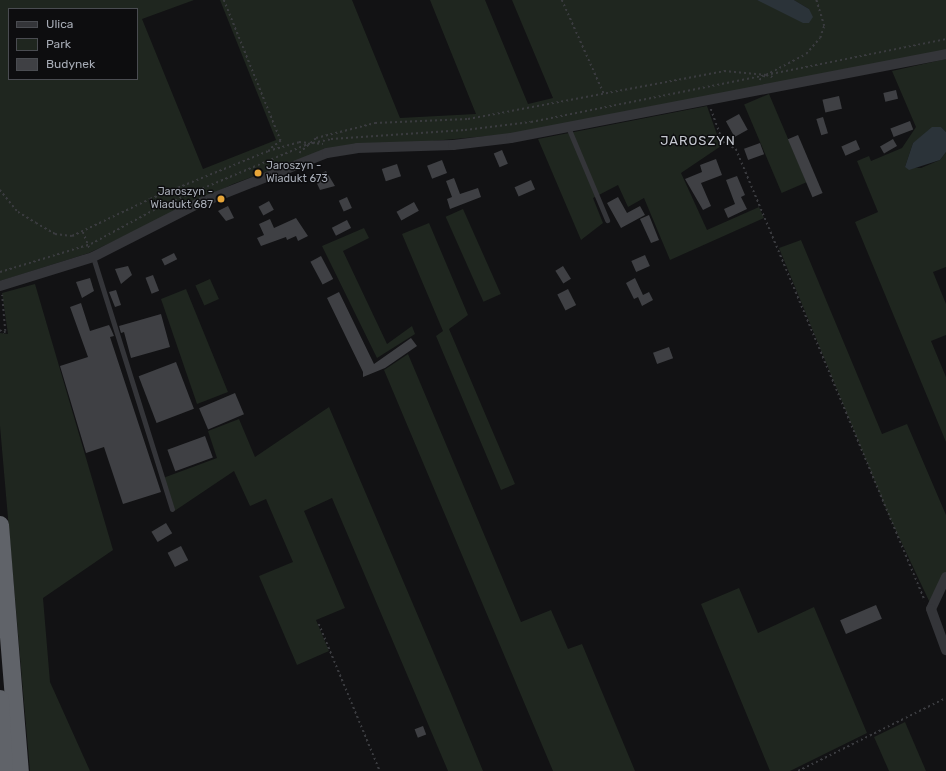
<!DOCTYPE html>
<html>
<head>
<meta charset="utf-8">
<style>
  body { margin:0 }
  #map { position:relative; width:946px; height:771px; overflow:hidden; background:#121214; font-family:Rubik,sans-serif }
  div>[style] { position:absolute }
  .green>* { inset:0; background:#1f261f; transform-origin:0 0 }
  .water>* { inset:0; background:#2b3339 }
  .building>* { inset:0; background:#3f4044; transform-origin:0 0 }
  .path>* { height:1.5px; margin-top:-0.75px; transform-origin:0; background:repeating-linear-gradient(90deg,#3a3b3f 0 2px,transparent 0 5px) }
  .service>* { height:5px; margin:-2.5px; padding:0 2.5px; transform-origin:2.5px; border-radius:2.5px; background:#343539 }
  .minor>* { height:10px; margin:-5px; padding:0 5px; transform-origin:5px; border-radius:5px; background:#343539 }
  .motorway>* { height:18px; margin:-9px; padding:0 9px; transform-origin:9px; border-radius:9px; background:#606369 }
  .dots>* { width:11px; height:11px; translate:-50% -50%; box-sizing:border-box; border:2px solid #0d0d0f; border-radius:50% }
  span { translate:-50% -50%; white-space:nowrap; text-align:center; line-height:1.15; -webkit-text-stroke:3px #0d0d0f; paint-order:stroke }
  .poi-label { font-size:11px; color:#a5aab4 }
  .left { translate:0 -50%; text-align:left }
  .right { translate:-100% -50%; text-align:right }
  .quarter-label { font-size:13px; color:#c5c8d0; letter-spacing:1px }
  .legend { position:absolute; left:8px; top:8px; width:130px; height:72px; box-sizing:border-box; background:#0d0d0f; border:1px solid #4a4c51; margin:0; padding:5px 7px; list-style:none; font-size:12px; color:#a5aab4 }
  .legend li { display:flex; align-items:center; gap:8px; height:20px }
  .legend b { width:20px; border:1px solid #4a4c51 }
</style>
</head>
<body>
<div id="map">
  <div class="green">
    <i style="clip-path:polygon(evenodd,0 0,194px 0,142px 19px,203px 169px,276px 140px,220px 0,352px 0,400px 118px,476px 114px,430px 0,485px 0,528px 104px,553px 98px,512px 0,757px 0,809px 9px,794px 0,946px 0,946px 50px,511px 134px,322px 151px,233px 184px,89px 253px,0 281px,0 0,9px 9px,137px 9px,137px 79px,9px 79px,9px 9px)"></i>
    <i style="clip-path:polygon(946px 59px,946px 132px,941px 127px,913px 143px,905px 167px,921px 168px,940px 160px,946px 152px,946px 267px,933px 272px,946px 304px,946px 335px,931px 341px,946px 377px,946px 442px,855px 222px,878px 212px,857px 161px,869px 156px,871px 161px,902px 148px,916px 127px,892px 71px)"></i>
    <i style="left:769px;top:94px;width:96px;height:27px;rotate:67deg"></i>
    <i style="clip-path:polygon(707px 106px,721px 146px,681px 173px,707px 230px,759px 207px,764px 218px,670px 260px,644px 198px,628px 207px,618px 185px,593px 198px,603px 223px,581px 240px,538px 139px)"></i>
    <i style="left:463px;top:209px;width:93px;height:19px;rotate:66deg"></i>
    <i style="clip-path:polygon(429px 223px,468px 315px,449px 329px,515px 484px,501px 490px,436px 336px,443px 331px,402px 234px)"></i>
    <i style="clip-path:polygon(364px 228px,369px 238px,343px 251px,387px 344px,412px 326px,415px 334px,377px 358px,322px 246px)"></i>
    <i style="clip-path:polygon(801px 240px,882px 434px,907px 424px,946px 515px,946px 572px,930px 603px,889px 516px,779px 248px)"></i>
    <i style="left:210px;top:279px;width:22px;height:16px;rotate:66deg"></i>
    <i style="clip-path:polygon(35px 284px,113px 550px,43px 598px,50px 682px,90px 771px,30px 771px,0 426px,0 333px,8px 334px,2px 293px)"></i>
    <i style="clip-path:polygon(186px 289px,228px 392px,197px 404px,161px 299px)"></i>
    <i style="clip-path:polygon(408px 354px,521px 622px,551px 610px,568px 649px,582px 644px,635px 771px,553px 771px,384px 370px)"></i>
    <i style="clip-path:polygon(329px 407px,450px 691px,483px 771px,448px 771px,332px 498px,304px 511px,345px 608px,316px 620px,329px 651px,297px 665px,259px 576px,293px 562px,266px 499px,250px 506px,234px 471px,173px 512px,163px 478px,217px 458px,208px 431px,239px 419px,255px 457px)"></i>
    <i style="clip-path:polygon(739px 588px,758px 633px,814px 607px,867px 733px,790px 771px,770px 771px,701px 604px)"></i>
    <i style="clip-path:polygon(905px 722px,926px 771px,889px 771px,874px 737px)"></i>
  </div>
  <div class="water">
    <i style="clip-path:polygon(757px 0,794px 0,809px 9px,813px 17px,809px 23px,803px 23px)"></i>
    <i style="clip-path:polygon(932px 127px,941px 127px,946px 132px,946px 152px,940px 160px,909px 170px,905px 167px,913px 143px)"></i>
  </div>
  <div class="building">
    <i style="left:896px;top:90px;width:9px;height:13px;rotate:77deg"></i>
    <i style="left:839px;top:96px;width:13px;height:17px;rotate:77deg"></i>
    <i style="left:739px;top:114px;width:18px;height:15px;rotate:61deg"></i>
    <i style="left:823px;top:117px;width:17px;height:7px;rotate:73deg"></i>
    <i style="left:910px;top:121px;width:9px;height:21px;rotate:69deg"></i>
    <i style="left:798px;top:135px;width:63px;height:11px;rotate:67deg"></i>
    <i style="left:893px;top:139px;width:8px;height:15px;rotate:60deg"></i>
    <i style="left:856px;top:140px;width:10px;height:16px;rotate:66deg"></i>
    <i style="left:760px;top:143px;width:12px;height:17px;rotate:70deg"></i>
    <i style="left:502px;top:150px;width:15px;height:9px;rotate:67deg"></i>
    <i style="clip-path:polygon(716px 159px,722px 175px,701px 183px,711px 206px,703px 210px,685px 179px,702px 172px,700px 165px)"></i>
    <i style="left:442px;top:160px;width:14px;height:16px;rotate:69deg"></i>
    <i style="left:397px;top:164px;width:13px;height:16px;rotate:72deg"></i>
    <i style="clip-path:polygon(326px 171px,335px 186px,320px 190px,314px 177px)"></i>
    <i style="clip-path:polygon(737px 176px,745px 195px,741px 197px,747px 209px,728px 218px,724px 209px,735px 204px,726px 180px)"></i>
    <i style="clip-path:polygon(454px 178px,460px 194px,478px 188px,481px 197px,450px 209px,447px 199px,452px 197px,446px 181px)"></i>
    <i style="left:531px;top:180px;width:10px;height:18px;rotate:66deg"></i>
    <i style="left:347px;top:197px;width:12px;height:9px;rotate:66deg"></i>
    <i style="clip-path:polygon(618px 197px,627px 213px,640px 206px,645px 215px,621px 228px,607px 203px)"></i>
    <i style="left:269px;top:201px;width:10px;height:12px;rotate:61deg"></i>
    <i style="left:414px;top:202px;width:10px;height:20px;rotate:61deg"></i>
    <i style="clip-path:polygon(228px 206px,234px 218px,226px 221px,218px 211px)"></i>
    <i style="clip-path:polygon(649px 215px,659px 240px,651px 243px,640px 219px)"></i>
    <i style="clip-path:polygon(296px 218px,308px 236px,298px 241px,296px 236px,287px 240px,286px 237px,261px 246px,257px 238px,264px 235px,259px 224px,270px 219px,274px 228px)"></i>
    <i style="left:347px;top:220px;width:9px;height:17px;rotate:63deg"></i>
    <i style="left:174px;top:253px;width:7px;height:14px;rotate:63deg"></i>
    <i style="left:645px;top:255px;width:12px;height:15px;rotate:66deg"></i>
    <i style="left:321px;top:256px;width:26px;height:12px;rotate:62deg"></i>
    <i style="clip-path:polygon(128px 266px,132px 275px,121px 284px,115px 269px)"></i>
    <i style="left:563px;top:266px;width:15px;height:9px;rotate:58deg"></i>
    <i style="left:153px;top:275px;width:17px;height:8px;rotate:69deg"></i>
    <i style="clip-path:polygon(90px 278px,94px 291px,82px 298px,76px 282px)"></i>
    <i style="clip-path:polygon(635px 278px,643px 295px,649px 292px,653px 300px,642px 306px,638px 297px,640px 296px,634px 299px,626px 283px)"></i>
    <i style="left:568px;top:289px;width:18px;height:12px;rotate:63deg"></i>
    <i style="clip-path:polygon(116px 290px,121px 305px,115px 307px,109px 292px)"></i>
    <i style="clip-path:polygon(339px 292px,374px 364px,411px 338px,417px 346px,385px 368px,363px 377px,363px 372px,327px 298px)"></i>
    <i style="clip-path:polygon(81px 303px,90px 331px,109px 325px,111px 329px,114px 336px,110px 337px,161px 492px,123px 504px,104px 447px,86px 453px,60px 366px,88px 357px,70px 307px)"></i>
    <i style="clip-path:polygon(161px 314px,170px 347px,131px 358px,124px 332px,121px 333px,119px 326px)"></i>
    <i style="left:669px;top:347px;width:12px;height:17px;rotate:70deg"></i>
    <i style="left:176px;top:362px;width:50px;height:40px;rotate:69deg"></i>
    <i style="left:235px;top:393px;width:23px;height:39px;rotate:67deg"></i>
    <i style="left:205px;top:436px;width:23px;height:40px;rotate:70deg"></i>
    <i style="left:166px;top:523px;width:12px;height:17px;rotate:59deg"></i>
    <i style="left:181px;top:546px;width:16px;height:15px;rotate:63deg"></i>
    <i style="left:876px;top:605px;width:15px;height:39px;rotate:67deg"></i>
    <i style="left:423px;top:726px;width:9px;height:9px;rotate:69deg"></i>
  </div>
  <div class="path">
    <i style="left:224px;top:0;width:152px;rotate:68deg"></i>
    <i style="left:281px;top:141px;width:15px;rotate:143deg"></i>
    <i style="left:562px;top:0;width:103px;rotate:65.9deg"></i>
    <i style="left:759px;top:80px;width:9px;rotate:-36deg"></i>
    <i style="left:766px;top:75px;width:7px;rotate:16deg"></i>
    <i style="left:711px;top:109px;width:35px;rotate:70deg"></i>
    <i style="left:723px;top:142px;width:15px;rotate:28deg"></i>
    <i style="left:736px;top:149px;width:490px;rotate:67.3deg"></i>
    <i style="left:312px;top:143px;width:11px;rotate:5deg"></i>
    <i style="left:299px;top:153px;width:23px;rotate:-41deg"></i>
    <i style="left:316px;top:138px;width:61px;rotate:-14.3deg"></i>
    <i style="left:375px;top:123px;width:93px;rotate:-2.5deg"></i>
    <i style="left:468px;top:119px;width:260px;rotate:-10.6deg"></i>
    <i style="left:724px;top:71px;width:42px;rotate:5.4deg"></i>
    <i style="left:766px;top:75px;width:45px;rotate:-27.7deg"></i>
    <i style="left:806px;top:54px;width:21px;rotate:-49deg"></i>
    <i style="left:820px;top:38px;width:13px;rotate:-72deg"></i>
    <i style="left:824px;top:26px;width:27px;rotate:-107deg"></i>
    <i style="left:0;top:190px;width:28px;rotate:51deg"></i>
    <i style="left:18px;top:212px;width:21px;rotate:31deg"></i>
    <i style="left:36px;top:223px;width:22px;rotate:30deg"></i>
    <i style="left:55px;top:234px;width:17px;rotate:7deg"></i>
    <i style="left:72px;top:236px;width:86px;rotate:-25.4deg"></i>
    <i style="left:150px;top:199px;width:127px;rotate:-22.1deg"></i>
    <i style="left:268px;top:151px;width:32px;rotate:-16deg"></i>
    <i style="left:299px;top:142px;width:10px;rotate:6deg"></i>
    <i style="left:83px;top:232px;width:18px;rotate:68deg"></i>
    <i style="left:0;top:272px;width:95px;rotate:-17.1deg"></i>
    <i style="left:91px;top:244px;width:80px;rotate:-28.5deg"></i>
    <i style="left:161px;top:206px;width:160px;rotate:-22.9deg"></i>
    <i style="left:308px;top:144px;width:24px;rotate:-12deg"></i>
    <i style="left:331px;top:139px;width:134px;rotate:-3.8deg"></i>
    <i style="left:465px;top:130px;width:66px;rotate:-6.9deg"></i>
    <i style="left:531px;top:122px;width:423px;rotate:-11.3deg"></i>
    <i style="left:0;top:330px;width:5px;rotate:37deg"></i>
    <i style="left:4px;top:333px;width:2px;rotate:-63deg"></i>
    <i style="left:5px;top:331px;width:36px;rotate:-95deg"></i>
    <i style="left:319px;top:624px;width:159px;rotate:67.5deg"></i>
    <i style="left:798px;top:771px;width:165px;rotate:-26.3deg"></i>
  </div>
  <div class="service">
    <i style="left:568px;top:127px;width:101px;rotate:67.2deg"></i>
    <i style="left:93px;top:257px;width:264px;rotate:72.6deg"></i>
  </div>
  <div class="minor">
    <i style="left:0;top:286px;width:97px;rotate:-17.3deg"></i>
    <i style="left:93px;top:257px;width:114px;rotate:-27deg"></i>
    <i style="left:195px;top:205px;width:142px;rotate:-21.5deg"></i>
    <i style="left:327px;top:153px;width:30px;rotate:-9deg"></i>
    <i style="left:357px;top:148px;width:96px;rotate:-1.8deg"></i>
    <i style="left:453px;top:145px;width:58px;rotate:-6.9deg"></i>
    <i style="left:511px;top:138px;width:443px;rotate:-10.9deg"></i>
    <i style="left:946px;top:577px;width:35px;rotate:115deg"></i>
    <i style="left:931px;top:609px;width:44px;rotate:69.9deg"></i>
  </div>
  <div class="motorway">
    <i style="left:0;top:525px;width:247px;rotate:85.4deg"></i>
    <i style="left:0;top:699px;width:72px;rotate:86.8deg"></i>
  </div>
  <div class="dots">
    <i style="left:258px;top:173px;background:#e7a538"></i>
    <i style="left:221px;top:199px;background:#e7a538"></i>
  </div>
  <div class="poi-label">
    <span class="left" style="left:266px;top:173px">Jaroszyn -<br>Wiadukt 673</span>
    <span class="right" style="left:213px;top:199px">Jaroszyn -<br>Wiadukt 687</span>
  </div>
  <div class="quarter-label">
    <span style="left:698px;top:141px">JAROSZYN</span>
  </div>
  <ul class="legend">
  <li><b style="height:5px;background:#343539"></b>Ulica</li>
  <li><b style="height:11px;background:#1f261f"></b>Park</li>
  <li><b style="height:11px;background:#3f4044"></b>Budynek</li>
  </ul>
</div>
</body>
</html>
